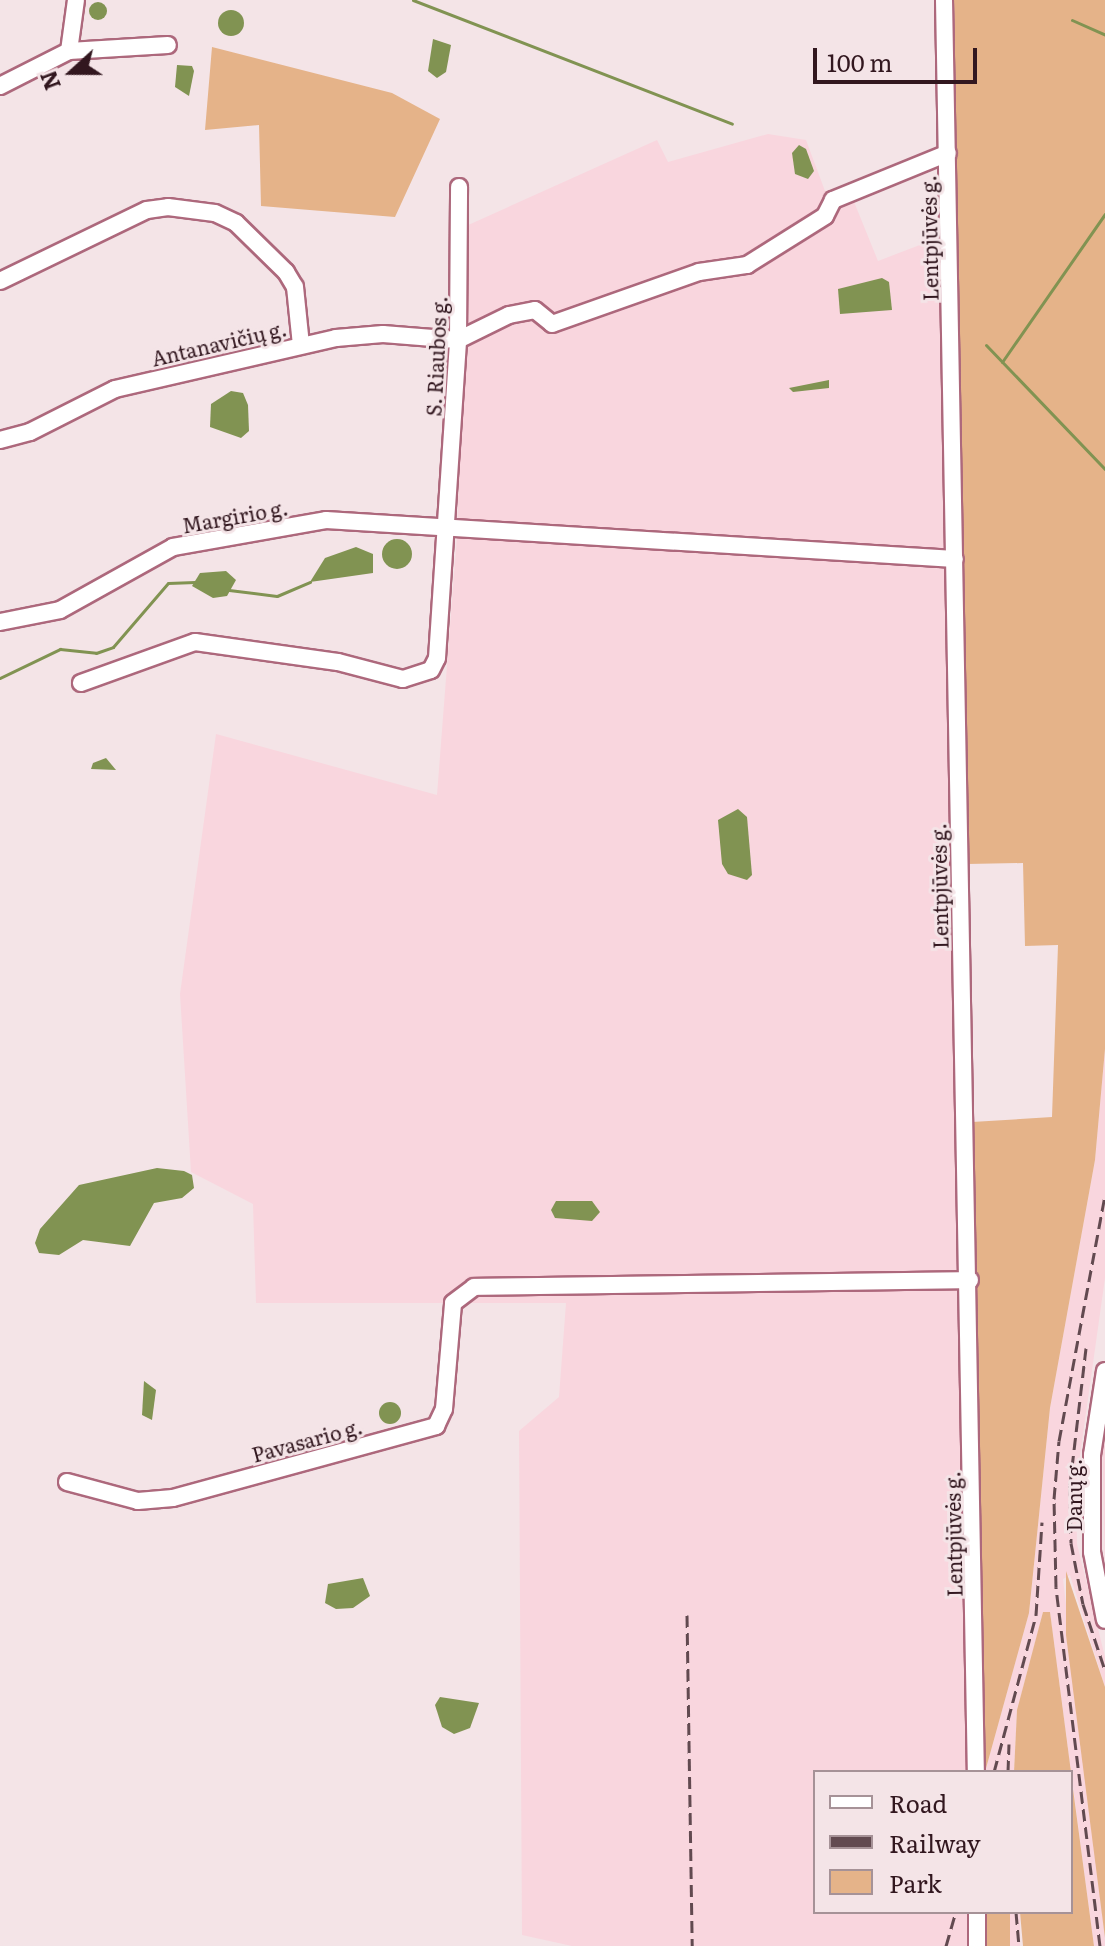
<!DOCTYPE html>
<html>
<head>
<meta charset="utf-8">
<style>
  body { margin:0 }
  #map { position:relative; width:1105px; height:1946px; overflow:hidden; background:#f4e4e7; font-family:Literata,serif }
  div>[style] { position:absolute }
  .built>* { inset:0; background:#f9d6de; transform-origin:0 0 }
  .green>* { inset:0; background:#e5b389; transform-origin:0 0 }
  .water>* { inset:0; background:#819352 }
  .round { border-radius:50% }
  .stream>* { height:3px; margin:-1.5px; padding:0 1.5px; transform-origin:1.5px; border-radius:1.5px; background:#819352 }
  .roads { filter:drop-shadow(2px 0 #ad687c) drop-shadow(-2px 0 #ad687c) drop-shadow(0 2px #ad687c) drop-shadow(0 -2px #ad687c) }
  .minor>* { height:16px; margin:-8px; padding:0 8px; transform-origin:8px; border-radius:8px; background:#fff }
  .rail>* { height:3px; margin-top:-1.5px; transform-origin:0; background:repeating-linear-gradient(90deg,#624a50 0 12px,transparent 0 18px) }
  span { translate:-50% -50%; white-space:nowrap; text-align:center; line-height:1.15; -webkit-text-stroke:6px #f4e4e7; paint-order:stroke }
  .street-label { font-size:20px; color:#32171f }
  .legend { position:absolute; left:813px; top:1770px; width:260px; height:144px; box-sizing:border-box; background:#f4e4e7; border:2px solid #a69297; margin:0; padding:10px 14px; list-style:none; font-size:24px; color:#32171f }
  .legend li { display:flex; align-items:center; gap:16px; height:40px }
  .legend b { width:40px; border:2px solid #a69297 }
  .north { position:absolute; left:32px; top:32px; width:80px; height:80px; -webkit-text-stroke:6px #f4e4e7; paint-order:stroke; rotate:249deg; font-size:22px; font-weight:700; line-height:32px; text-align:center; color:#32171f }
  .north::after { content:''; display:block; margin:auto; width:28px; height:36px; background:#32171f; clip-path:polygon(50% 0,100% 100%,50% 72%,0 100%) }
  .scale { position:absolute; left:813px; top:48px; width:164px; height:36px; box-sizing:border-box; border:4px solid #32171f; border-top:0; padding-left:10px; font-size:24px; line-height:28px; white-space:nowrap; color:#32171f; -webkit-text-stroke:6px #f4e4e7; paint-order:stroke }
</style>
</head>
<body>
<div id="map">
  <div class="built">
    <i style="clip-path:polygon(768px 134px,806px 140px,825px 191px,848px 187px,878px 261px,938px 238px,968px 1772px,815px 1772px,815px 1912px,969px 1912px,969px 1946px,572px 1946px,522px 1935px,519px 1431px,559px 1397px,566px 1303px,256px 1303px,253px 1204px,191px 1172px,180px 994px,216px 734px,437px 795px,457px 536px,466px 226px,657px 140px,668px 162px)"></i>
    <i style="clip-path:polygon(1105px 1049px,1105px 1278px,1076px 1484px,1077px 1544px,1105px 1657px,1105px 1687px,1070px 1575px,1063px 1579px,1105px 1938px,1105px 1946px,1094px 1946px,1050px 1612px,1043px 1613px,1017px 1710px,1014px 1772px,985px 1772px,1029px 1613px,1050px 1408px,1095px 1160px)"></i>
    <i style="clip-path:polygon(1105px 1408px,1105px 1575px,1102px 1426px)"></i>
    <i style="left:1010px;top:1912px;width:10px;height:34px"></i>
  </div>
  <div class="green">
    <i style="clip-path:polygon(954px 0,1105px 0,1105px 1049px,1095px 1160px,1050px 1408px,1029px 1613px,985px 1772px,972px 1122px,1052px 1117px,1058px 945px,1025px 946px,1023px 863px,967px 864px)"></i>
    <i style="clip-path:polygon(212px 47px,392px 93px,440px 119px,395px 217px,261px 206px,259px 125px,205px 130px)"></i>
    <i style="clip-path:polygon(1066px 1571px,1105px 1687px,1105px 1938px,1066px 1635px)"></i>
    <i style="clip-path:polygon(1043px 1612px,1050px 1612px,1071px 1772px,1014px 1772px,1017px 1710px)"></i>
    <i style="clip-path:polygon(1071px 1774px,1094px 1946px,1023px 1946px,1020px 1912px,1071px 1912px)"></i>
    <i style="left:985px;top:1912px;width:25px;height:34px"></i>
  </div>
  <div class="water">
    <i class="round" style="left:89px;top:2px;width:18px;height:18px"></i>
    <i class="round" style="left:218px;top:10px;width:26px;height:26px"></i>
    <i style="clip-path:polygon(433px 39px,451px 45px,446px 72px,437px 78px,428px 71px)"></i>
    <i style="clip-path:polygon(177px 65px,192px 66px,194px 71px,189px 96px,175px 87px)"></i>
    <i style="clip-path:polygon(799px 145px,806px 149px,814px 171px,808px 179px,795px 174px,792px 153px)"></i>
    <i style="clip-path:polygon(882px 278px,889px 282px,892px 310px,840px 314px,838px 289px)"></i>
    <i style="clip-path:polygon(829px 380px,829px 388px,793px 392px,789px 388px)"></i>
    <i style="clip-path:polygon(231px 391px,243px 393px,248px 405px,249px 431px,241px 438px,210px 427px,211px 404px)"></i>
    <i class="round" style="left:382px;top:539px;width:30px;height:30px"></i>
    <i style="clip-path:polygon(356px 547px,373px 554px,373px 573px,310px 582px,325px 558px)"></i>
    <i style="clip-path:polygon(226px 571px,236px 580px,227px 596px,213px 598px,192px 586px,200px 573px)"></i>
    <i style="clip-path:polygon(106px 758px,116px 770px,91px 769px,93px 763px)"></i>
    <i style="clip-path:polygon(738px 809px,747px 817px,752px 875px,747px 880px,728px 874px,722px 864px,718px 820px)"></i>
    <i style="clip-path:polygon(157px 1168px,184px 1171px,192px 1175px,194px 1188px,182px 1198px,154px 1203px,130px 1246px,83px 1240px,59px 1255px,39px 1253px,35px 1243px,40px 1229px,79px 1185px)"></i>
    <i style="clip-path:polygon(556px 1201px,592px 1201px,600px 1212px,592px 1221px,555px 1218px,551px 1210px)"></i>
    <i style="clip-path:polygon(144px 1381px,156px 1390px,152px 1420px,142px 1415px)"></i>
    <i class="round" style="left:379px;top:1402px;width:22px;height:22px"></i>
    <i style="clip-path:polygon(363px 1578px,370px 1596px,353px 1608px,336px 1609px,325px 1603px,328px 1584px)"></i>
    <i style="clip-path:polygon(440px 1697px,479px 1703px,470px 1728px,454px 1734px,442px 1727px,435px 1705px)"></i>
  </div>
  <div class="stream">
    <i style="left:413px;top:0;width:342px;rotate:21.2deg"></i>
    <i style="left:1072px;top:20px;width:36px;rotate:24deg"></i>
    <i style="left:986px;top:345px;width:172px;rotate:46.2deg"></i>
    <i style="left:1002px;top:362px;width:180px;rotate:-55.2deg"></i>
    <i style="left:229px;top:590px;width:48px;rotate:7.1deg"></i>
    <i style="left:277px;top:596px;width:36px;rotate:-23deg"></i>
    <i style="left:0;top:678px;width:67px;rotate:-25.8deg"></i>
    <i style="left:60px;top:649px;width:36px;rotate:6deg"></i>
    <i style="left:96px;top:653px;width:18px;rotate:-19deg"></i>
    <i style="left:113px;top:647px;width:84px;rotate:-49.3deg"></i>
    <i style="left:168px;top:583px;width:27px;rotate:-2deg"></i>
  </div>
  <div class="roads">
    <div class="minor">
      <i style="left:944px;top:0;width:1772px;rotate:88.97deg"></i>
      <i style="left:69px;top:51px;width:51px;rotate:-82.2deg"></i>
      <i style="left:0;top:86px;width:77px;rotate:-26.9deg"></i>
      <i style="left:69px;top:51px;width:99px;rotate:-3.5deg"></i>
      <i style="left:0;top:281px;width:163px;rotate:-25.8deg"></i>
      <i style="left:147px;top:210px;width:21px;rotate:-8deg"></i>
      <i style="left:168px;top:207px;width:47px;rotate:7.3deg"></i>
      <i style="left:215px;top:213px;width:23px;rotate:25deg"></i>
      <i style="left:236px;top:223px;width:70px;rotate:44.4deg"></i>
      <i style="left:286px;top:272px;width:17px;rotate:59deg"></i>
      <i style="left:295px;top:287px;width:58px;rotate:84.1deg"></i>
      <i style="left:0;top:440px;width:31px;rotate:-15deg"></i>
      <i style="left:30px;top:432px;width:95px;rotate:-26.8deg"></i>
      <i style="left:115px;top:389px;width:227px;rotate:-13deg"></i>
      <i style="left:336px;top:338px;width:47px;rotate:-4.9deg"></i>
      <i style="left:383px;top:334px;width:75px;rotate:4.6deg"></i>
      <i style="left:458px;top:340px;width:57px;rotate:-26.1deg"></i>
      <i style="left:509px;top:315px;width:26px;rotate:-11deg"></i>
      <i style="left:535px;top:310px;width:22px;rotate:39deg"></i>
      <i style="left:552px;top:324px;width:156px;rotate:-19.5deg"></i>
      <i style="left:699px;top:272px;width:49px;rotate:-8.3deg"></i>
      <i style="left:747px;top:265px;width:92px;rotate:-32.1deg"></i>
      <i style="left:825px;top:216px;width:18px;rotate:-63deg"></i>
      <i style="left:833px;top:200px;width:124px;rotate:-22.2deg"></i>
      <i style="left:0;top:622px;width:61px;rotate:-11.3deg"></i>
      <i style="left:60px;top:610px;width:129px;rotate:-29.1deg"></i>
      <i style="left:173px;top:547px;width:155px;rotate:-10deg"></i>
      <i style="left:326px;top:520px;width:630px;rotate:3.55deg"></i>
      <i style="left:81px;top:683px;width:121px;rotate:-19.8deg"></i>
      <i style="left:195px;top:642px;width:144px;rotate:8deg"></i>
      <i style="left:338px;top:662px;width:67px;rotate:14.7deg"></i>
      <i style="left:403px;top:679px;width:29px;rotate:-18deg"></i>
      <i style="left:431px;top:670px;width:13px;rotate:-63deg"></i>
      <i style="left:437px;top:658px;width:319px;rotate:-86.2deg"></i>
      <i style="left:458px;top:340px;width:153px;rotate:-89.6deg"></i>
      <i style="left:1105px;top:1371px;width:85px;rotate:98.8deg"></i>
      <i style="left:1092px;top:1455px;width:97px;rotate:90deg"></i>
      <i style="left:1092px;top:1552px;width:69px;rotate:79.2deg"></i>
      <i style="left:67px;top:1482px;width:73px;rotate:15deg"></i>
      <i style="left:138px;top:1501px;width:35px;rotate:-5deg"></i>
      <i style="left:173px;top:1498px;width:273px;rotate:-15.3deg"></i>
      <i style="left:436px;top:1426px;width:19px;rotate:-65deg"></i>
      <i style="left:444px;top:1409px;width:106px;rotate:-85.1deg"></i>
      <i style="left:453px;top:1303px;width:26px;rotate:-37deg"></i>
      <i style="left:474px;top:1287px;width:496px;rotate:-0.8deg"></i>
      <i style="left:977px;top:1912px;width:34px;rotate:90deg"></i>
    </div>
  </div>
  <div class="rail">
    <i style="left:1086px;top:1348px;width:138px;rotate:96.7deg"></i>
    <i style="left:1070px;top:1485px;width:58px;rotate:89deg"></i>
    <i style="left:1071px;top:1543px;width:62px;rotate:78.9deg"></i>
    <i style="left:1083px;top:1604px;width:70px;rotate:71.6deg"></i>
    <i style="left:687px;top:1615px;width:331px;rotate:89.1deg"></i>
    <i style="left:994px;top:1772px;width:163px;rotate:-75deg"></i>
    <i style="left:1036px;top:1615px;width:93px;rotate:-86.3deg"></i>
    <i style="left:1008px;top:1772px;width:28px;rotate:-88deg"></i>
    <i style="left:1016px;top:1912px;width:34px;rotate:85deg"></i>
    <i style="left:946px;top:1946px;width:35px;rotate:-74deg"></i>
    <i style="left:1100px;top:1946px;width:362px;rotate:-97deg"></i>
    <i style="left:1056px;top:1587px;width:88px;rotate:-91.3deg"></i>
    <i style="left:1054px;top:1499px;width:58px;rotate:-85.1deg"></i>
    <i style="left:1059px;top:1441px;width:250px;rotate:-79.4deg"></i>
  </div>
  <div class="street-label">
    <span style="left:929px;top:238px;rotate:-91deg">Lentpjūvės g.</span>
    <span style="left:219px;top:343px;rotate:-13deg">Antanavičių g.</span>
    <span style="left:436px;top:356px;rotate:-87deg">S. Riaubos g.</span>
    <span style="left:235px;top:516px;rotate:-10deg">Margirio g.</span>
    <span style="left:939px;top:886px;rotate:-91deg">Lentpjūvės g.</span>
    <span style="left:307px;top:1440px;rotate:-15deg">Pavasario g.</span>
    <span style="left:1073px;top:1495px;rotate:-90deg">Danų g.</span>
    <span style="left:953px;top:1534px;rotate:-91deg">Lentpjūvės g.</span>
  </div>
  <ul class="legend">
  <li><b style="height:10px;background:#fff"></b>Road</li>
  <li><b style="height:10px;background:#624a50"></b>Railway</li>
  <li><b style="height:22px;background:#e5b389"></b>Park</li>
  </ul>
  <div class="north">N</div>
  <div class="scale">100 m</div>
</div>
</body>
</html>
